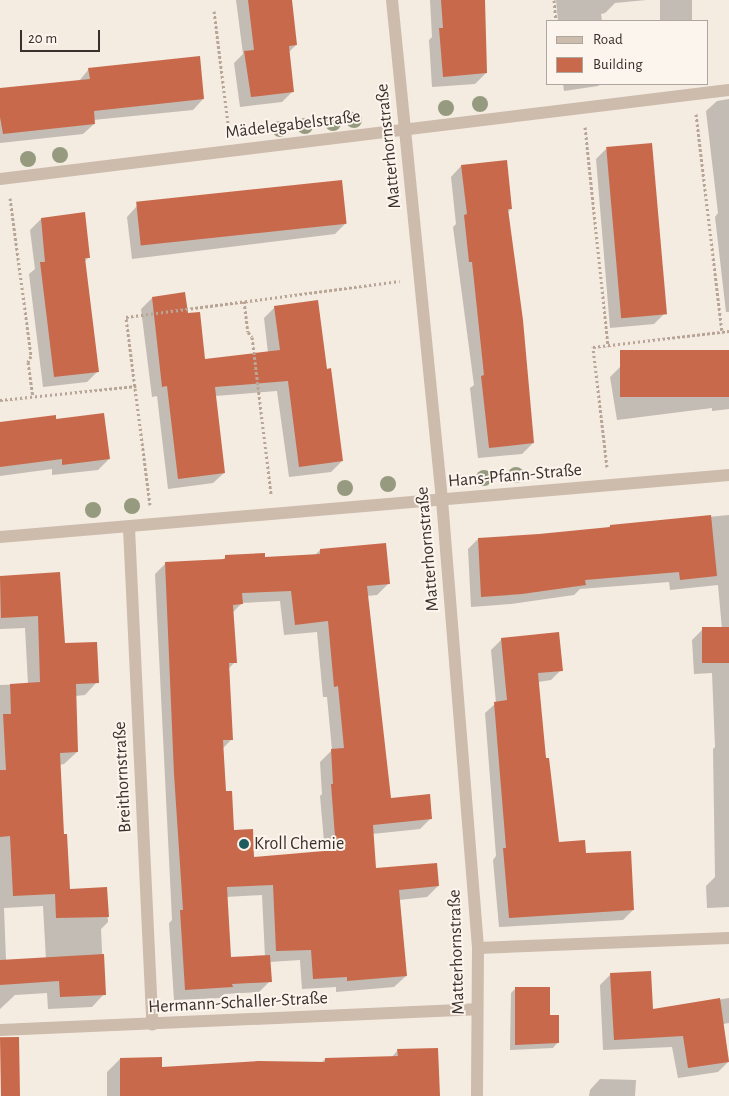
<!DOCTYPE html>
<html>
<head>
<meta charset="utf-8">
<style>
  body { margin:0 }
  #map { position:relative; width:729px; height:1096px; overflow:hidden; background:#f4ebe1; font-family:"Alegreya Sans",sans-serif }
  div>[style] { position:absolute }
  .shadow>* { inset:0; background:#0003; transform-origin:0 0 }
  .building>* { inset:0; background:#c8694b; transform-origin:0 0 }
  .path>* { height:3px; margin-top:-1.5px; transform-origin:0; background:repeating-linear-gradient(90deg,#b9a596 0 2.5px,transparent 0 5px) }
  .minor>* { height:12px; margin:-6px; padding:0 6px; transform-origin:6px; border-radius:6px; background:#cdbbac }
  .trees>* { width:16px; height:16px; margin:-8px; border-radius:50%; background:#969b7f }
  .dots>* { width:14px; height:14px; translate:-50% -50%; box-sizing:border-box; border:2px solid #fbf5ee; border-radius:50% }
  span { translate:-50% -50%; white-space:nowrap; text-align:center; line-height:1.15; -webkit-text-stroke:4px #fbf5ee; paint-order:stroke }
  .street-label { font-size:18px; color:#3b302b }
  .poi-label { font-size:18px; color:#3b302b }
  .left { translate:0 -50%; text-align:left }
  .legend { position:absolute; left:546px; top:20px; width:162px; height:65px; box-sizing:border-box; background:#fbf5ee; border:1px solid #aea6a0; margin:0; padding:6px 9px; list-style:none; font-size:15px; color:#3b302b }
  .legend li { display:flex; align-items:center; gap:10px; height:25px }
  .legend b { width:25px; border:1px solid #aea6a0 }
  .scale { position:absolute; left:20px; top:30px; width:80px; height:22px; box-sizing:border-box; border:2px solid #3b302b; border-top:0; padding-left:6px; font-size:15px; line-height:18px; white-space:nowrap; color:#3b302b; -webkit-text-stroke:4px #fbf5ee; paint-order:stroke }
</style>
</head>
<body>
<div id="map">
  <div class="shadow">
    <i style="clip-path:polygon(236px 0,291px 0,296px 45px,288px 53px,293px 91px,282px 102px,240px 107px,234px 63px,243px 54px)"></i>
    <i style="clip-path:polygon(430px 0,483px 0,486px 73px,475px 84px,432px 87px,429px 40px,432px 37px)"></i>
    <i style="clip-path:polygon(556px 0,646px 0,615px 3px,605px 13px,601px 14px,602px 21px,558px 21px)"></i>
    <i style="left:660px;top:0;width:32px;height:21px"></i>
    <i style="clip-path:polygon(89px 69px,203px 99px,193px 110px,93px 120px,94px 124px,83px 134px,0 143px,0 89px,79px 81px)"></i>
    <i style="clip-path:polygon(563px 84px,601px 84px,598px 86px,564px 91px)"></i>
    <i style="clip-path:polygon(729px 99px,729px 312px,726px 312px,715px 217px,718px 213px,706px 111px,717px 101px)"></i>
    <i style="clip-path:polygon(606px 149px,665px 313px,654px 324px,610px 328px,596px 159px)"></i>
    <i style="clip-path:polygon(461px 166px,511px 209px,508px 212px,533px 443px,522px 454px,478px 458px,470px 388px,474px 385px,453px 227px,456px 224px,451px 177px)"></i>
    <i style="clip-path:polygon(137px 206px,346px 223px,335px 234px,132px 259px,127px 217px)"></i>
    <i style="clip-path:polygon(41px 219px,89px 257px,84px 262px,98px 371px,87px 382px,43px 387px,29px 274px,35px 269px,30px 230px)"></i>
    <i style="clip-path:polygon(152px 298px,187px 315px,204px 361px,268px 353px,264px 318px,275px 307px,326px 370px,342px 461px,331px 472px,289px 477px,277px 391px,215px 396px,224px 473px,213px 483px,168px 489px,157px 396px,152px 397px,141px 309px)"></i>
    <i style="clip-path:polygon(729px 357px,729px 409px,712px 411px,712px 408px,617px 420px,610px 377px,621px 366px)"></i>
    <i style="clip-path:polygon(0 423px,109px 459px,98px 470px,52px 475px,52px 469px,0 476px)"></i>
    <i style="clip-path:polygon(729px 515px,729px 907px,707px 908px,706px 886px,715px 877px,713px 749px,715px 747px,712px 673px,694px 674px,692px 640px,702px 630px,722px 629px,718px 585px,670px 590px,669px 582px,580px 589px,574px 595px,511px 604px,471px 607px,468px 549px,478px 539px,540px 536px,608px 528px,610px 526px)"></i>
    <i style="clip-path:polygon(evenodd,320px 550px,388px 584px,377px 595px,367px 596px,390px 800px,431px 818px,420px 829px,372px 834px,375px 870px,438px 886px,427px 897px,399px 900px,406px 976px,394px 987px,336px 992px,336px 987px,302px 989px,300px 960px,269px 962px,270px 981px,259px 992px,224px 994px,220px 998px,174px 1000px,169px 923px,172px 920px,155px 574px,166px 563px,222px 560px,226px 557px,264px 559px,315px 555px,320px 550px,280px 601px,284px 635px,317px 632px,323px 697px,327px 697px,332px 750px,320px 762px,322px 794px,320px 796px,325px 853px,253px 858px,233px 831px,225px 793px,222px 749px,232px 739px,228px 669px,235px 662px,232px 613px,242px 603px,280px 601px,320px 550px,262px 895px,265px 957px,230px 959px,226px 897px,262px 895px)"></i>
    <i style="clip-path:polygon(evenodd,59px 574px,64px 644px,97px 682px,85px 695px,75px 696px,77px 752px,64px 764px,59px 765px,62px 836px,69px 890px,106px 888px,108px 922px,101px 929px,104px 994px,92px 1007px,48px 1009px,47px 993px,15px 995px,0 1009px,0 685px,28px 684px,25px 628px,0 629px,0 577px,59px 574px,43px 906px,46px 960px,6px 960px,4px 908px,43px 906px)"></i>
    <i style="clip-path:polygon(558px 634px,561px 670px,551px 680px,538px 682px,545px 759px,558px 843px,585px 854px,633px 910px,623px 920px,499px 927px,493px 860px,496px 856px,485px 713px,496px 703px,491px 650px,501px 640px)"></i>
    <i style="clip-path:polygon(611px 974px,652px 1011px,729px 998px,729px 1023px,723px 1024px,729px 1061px,718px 1072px,678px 1078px,672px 1047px,603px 1050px,600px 985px)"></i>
    <i style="clip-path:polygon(516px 988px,549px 1016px,558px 1042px,553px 1048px,510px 1050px,511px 993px)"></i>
    <i style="clip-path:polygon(398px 1050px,438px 1096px,107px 1096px,107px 1072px,120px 1059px,161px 1068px,321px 1063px,325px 1059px,391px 1058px)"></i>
    <i style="clip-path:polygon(600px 1079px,636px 1080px,635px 1096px,589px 1096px,590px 1090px)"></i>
  </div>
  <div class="building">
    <i style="clip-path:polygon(248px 0,292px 0,297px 45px,289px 46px,294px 92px,251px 97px,244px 51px,254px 50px)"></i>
    <i style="clip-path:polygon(441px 0,485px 0,487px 73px,443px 77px,439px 28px,443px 28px)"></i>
    <i style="clip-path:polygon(200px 56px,204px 99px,94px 111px,95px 124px,3px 134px,0 117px,0 88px,90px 79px,88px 68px)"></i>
    <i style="left:652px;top:143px;width:172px;height:46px;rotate:85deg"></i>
    <i style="clip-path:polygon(507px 160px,512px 209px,508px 209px,523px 320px,534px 443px,489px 448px,481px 376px,484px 375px,472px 262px,469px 262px,464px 215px,467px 214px,461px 165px)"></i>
    <i style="left:342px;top:180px;width:44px;height:207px;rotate:84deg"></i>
    <i style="clip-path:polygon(85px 212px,90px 258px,85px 258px,99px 372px,54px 377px,40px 262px,45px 262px,41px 218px)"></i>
    <i style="clip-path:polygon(185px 292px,188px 313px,200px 312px,205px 359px,280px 350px,274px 306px,318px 300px,327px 369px,331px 368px,343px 461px,299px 467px,288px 381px,215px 387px,225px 473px,178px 479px,167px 386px,162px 387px,152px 297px)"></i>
    <i style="left:729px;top:350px;width:47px;height:109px;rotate:90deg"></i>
    <i style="clip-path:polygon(104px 413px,110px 459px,62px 465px,62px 459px,0 467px,0 422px,56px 415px,56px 419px)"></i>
    <i style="clip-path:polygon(711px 515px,717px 576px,680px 580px,679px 572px,585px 580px,586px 585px,522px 594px,481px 597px,478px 538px,539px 534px,610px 527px,610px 525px)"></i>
    <i style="clip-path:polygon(evenodd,386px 543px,390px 584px,367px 586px,391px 798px,430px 794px,432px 819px,373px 825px,376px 868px,437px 863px,439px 886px,399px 890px,407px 976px,347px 981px,347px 977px,313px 979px,311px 950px,276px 951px,273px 885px,227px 887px,231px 957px,270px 955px,272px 982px,232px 984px,233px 987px,185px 990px,180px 910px,183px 910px,174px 774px,165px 562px,225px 559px,225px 555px,265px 553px,265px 557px,320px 554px,320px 549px,386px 543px,291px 591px,295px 625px,328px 621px,334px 687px,338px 686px,344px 748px,331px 749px,333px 784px,331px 784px,336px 850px,254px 857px,253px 829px,234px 830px,232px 791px,226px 791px,223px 740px,233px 740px,229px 663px,237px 663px,233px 605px,243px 604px,242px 593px,291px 591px)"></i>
    <i style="clip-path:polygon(60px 572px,65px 643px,97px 642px,99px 683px,76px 684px,78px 752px,60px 753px,64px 834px,67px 834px,70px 889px,107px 887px,109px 917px,56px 918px,55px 894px,13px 896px,10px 836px,0 837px,0 770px,6px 770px,3px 714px,11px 714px,10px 684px,40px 682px,38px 616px,1px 618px,0 576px)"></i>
    <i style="left:729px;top:627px;width:36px;height:27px;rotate:90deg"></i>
    <i style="clip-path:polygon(559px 632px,563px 671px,538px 673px,546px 758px,549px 758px,559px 842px,585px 840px,586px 853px,631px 851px,634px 910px,509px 918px,503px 848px,506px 848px,494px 702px,507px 700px,501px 638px)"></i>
    <i style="clip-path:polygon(104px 954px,106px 995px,60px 997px,59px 981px,0 985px,0 960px)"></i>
    <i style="clip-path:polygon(651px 971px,653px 1009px,720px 998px,729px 1062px,688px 1068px,683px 1036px,614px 1040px,610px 973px)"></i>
    <i style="clip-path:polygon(515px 987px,550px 987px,550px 1015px,559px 1015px,559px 1043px,515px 1045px)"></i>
    <i style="left:19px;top:1037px;width:59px;height:19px;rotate:89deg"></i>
    <i style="clip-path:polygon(438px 1048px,440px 1096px,120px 1096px,120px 1058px,162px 1057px,162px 1067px,258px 1061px,325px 1062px,325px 1058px,398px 1056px,397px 1049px)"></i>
  </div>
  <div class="path">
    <i style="left:554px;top:0;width:21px;rotate:85deg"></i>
    <i style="left:214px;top:11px;width:122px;rotate:82.9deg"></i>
    <i style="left:696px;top:114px;width:220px;rotate:83.2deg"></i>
    <i style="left:585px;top:127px;width:220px;rotate:84deg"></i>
    <i style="left:10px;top:198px;width:159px;rotate:82.4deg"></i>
    <i style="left:31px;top:356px;width:7px;rotate:117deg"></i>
    <i style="left:28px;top:362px;width:35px;rotate:82deg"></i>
    <i style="left:244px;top:301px;width:31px;rotate:83deg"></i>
    <i style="left:248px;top:332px;width:6px;rotate:51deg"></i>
    <i style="left:252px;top:337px;width:158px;rotate:83.1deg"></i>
    <i style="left:0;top:400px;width:137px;rotate:-5.9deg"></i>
    <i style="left:607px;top:467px;width:121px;rotate:-96.7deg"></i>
    <i style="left:593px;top:347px;width:137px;rotate:-6.7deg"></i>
    <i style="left:150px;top:505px;width:190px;rotate:-97.3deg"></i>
    <i style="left:126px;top:317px;width:276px;rotate:-7.5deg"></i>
  </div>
  <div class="minor">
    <i style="left:392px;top:0;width:502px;rotate:84.29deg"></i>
    <i style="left:442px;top:500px;width:449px;rotate:85.4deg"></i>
    <i style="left:478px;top:948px;width:148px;rotate:90.4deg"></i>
    <i style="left:0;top:179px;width:734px;rotate:-6.96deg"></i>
    <i style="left:129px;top:528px;width:497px;rotate:87.3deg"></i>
    <i style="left:0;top:537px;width:732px;rotate:-4.86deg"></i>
    <i style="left:478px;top:948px;width:251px;rotate:-2.3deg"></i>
    <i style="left:0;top:1030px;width:477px;rotate:-2.5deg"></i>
  </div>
  <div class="trees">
    <i style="left:480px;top:104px"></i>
    <i style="left:446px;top:108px"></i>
    <i style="left:354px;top:120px"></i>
    <i style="left:333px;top:123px"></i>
    <i style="left:305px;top:126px"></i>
    <i style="left:280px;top:129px"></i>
    <i style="left:60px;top:155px"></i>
    <i style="left:28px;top:159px"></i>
    <i style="left:516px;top:475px"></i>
    <i style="left:484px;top:478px"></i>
    <i style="left:388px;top:484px"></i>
    <i style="left:345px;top:488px"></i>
    <i style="left:132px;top:506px"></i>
    <i style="left:93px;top:510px"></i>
  </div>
  <div class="dots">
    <i style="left:244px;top:844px;background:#1f5a5e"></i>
  </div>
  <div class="street-label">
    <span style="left:293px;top:125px;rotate:-7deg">Mädelegabelstraße</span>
    <span style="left:389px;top:146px;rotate:-96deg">Matterhornstraße</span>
    <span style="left:515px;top:476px;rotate:-5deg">Hans-Pfann-Straße</span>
    <span style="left:428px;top:549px;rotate:-95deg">Matterhornstraße</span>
    <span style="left:123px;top:777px;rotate:-93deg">Breithornstraße</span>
    <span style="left:457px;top:952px;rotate:-92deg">Matterhornstraße</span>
    <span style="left:238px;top:1003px;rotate:-3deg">Hermann-Schaller-Straße</span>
  </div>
  <div class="poi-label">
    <span class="left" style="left:254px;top:844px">Kroll Chemie</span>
  </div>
  <ul class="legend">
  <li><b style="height:6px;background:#cdbbac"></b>Road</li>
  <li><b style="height:14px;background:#c8694b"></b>Building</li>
  </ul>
  <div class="scale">20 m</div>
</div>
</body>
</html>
